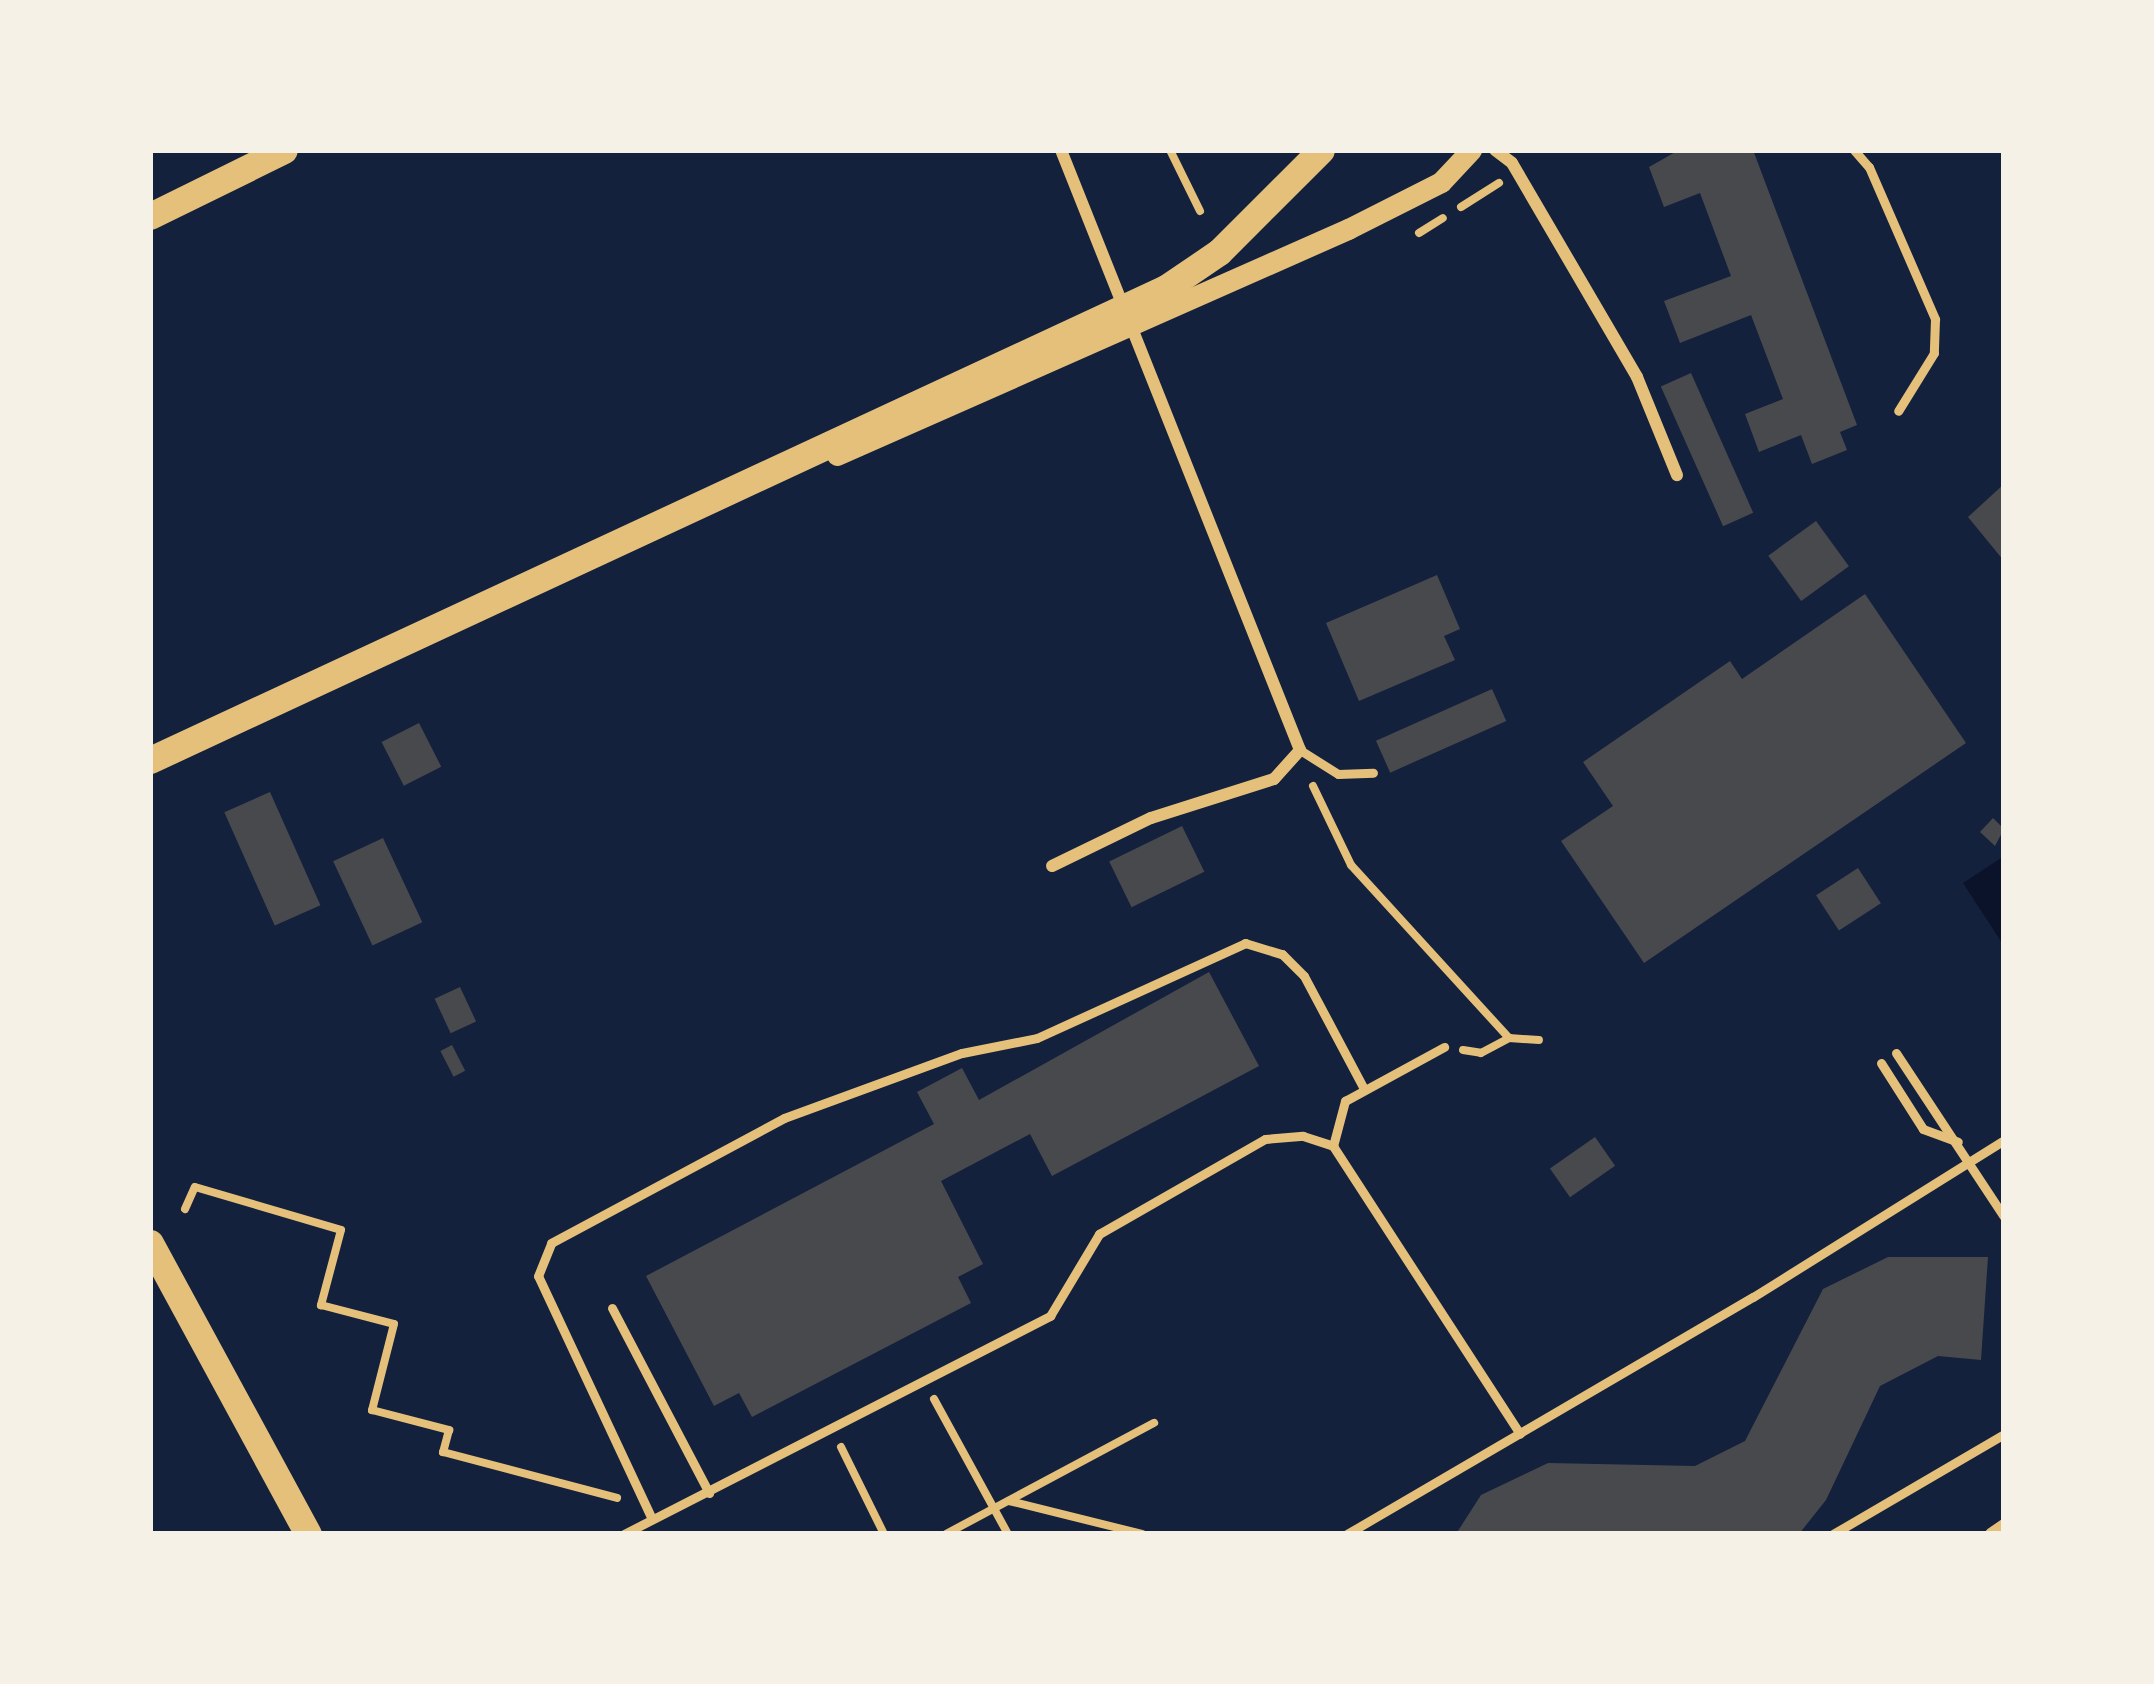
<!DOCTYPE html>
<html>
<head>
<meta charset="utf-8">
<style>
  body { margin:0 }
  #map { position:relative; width:2154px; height:1684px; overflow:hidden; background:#14213d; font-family:Montserrat,sans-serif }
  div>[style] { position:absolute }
  .water>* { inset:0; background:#0b132b }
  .building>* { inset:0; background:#48494c; transform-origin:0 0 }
  .path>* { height:8px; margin:-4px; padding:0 4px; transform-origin:4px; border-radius:4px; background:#e5c07b }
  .service>* { height:9px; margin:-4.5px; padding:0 4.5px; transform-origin:4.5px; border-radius:4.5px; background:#e5c07b }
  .minor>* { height:12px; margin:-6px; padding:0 6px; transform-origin:6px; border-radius:6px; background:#e5c07b }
  .tertiary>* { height:21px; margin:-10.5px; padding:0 10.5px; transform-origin:10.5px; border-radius:10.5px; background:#e5c07b }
  .primary>* { height:27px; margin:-13.5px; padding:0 13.5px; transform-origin:13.5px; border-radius:13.5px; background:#e5c07b }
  span { translate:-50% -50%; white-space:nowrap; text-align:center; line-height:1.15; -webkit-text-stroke:12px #f6f1e7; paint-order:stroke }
  .frame { position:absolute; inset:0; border:153px solid #f6f1e7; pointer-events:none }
</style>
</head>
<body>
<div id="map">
  <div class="water">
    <i style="clip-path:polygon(2004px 856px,2004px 946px,1963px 883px)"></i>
  </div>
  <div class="building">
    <i style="clip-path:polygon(1679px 150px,1753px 150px,1857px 425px,1840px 432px,1847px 450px,1812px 464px,1801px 435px,1759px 452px,1745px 414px,1783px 399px,1751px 315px,1680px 343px,1664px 301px,1731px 276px,1700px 193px,1664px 207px,1649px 167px)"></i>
    <i style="left:1691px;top:373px;width:153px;height:33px;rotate:66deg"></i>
    <i style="clip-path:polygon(2004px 484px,2004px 561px,1968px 517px)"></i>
    <i style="left:1816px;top:521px;width:56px;height:59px;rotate:54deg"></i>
    <i style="clip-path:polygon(1437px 575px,1460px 629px,1444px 636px,1455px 660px,1359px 701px,1326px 623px)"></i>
    <i style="clip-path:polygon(1865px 594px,1966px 743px,1644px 963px,1561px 841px,1613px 806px,1583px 762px,1730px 661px,1742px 679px)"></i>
    <i style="left:1492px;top:689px;width:35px;height:127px;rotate:66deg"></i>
    <i style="left:419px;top:723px;width:49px;height:42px;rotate:63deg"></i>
    <i style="left:270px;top:792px;width:124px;height:50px;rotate:66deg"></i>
    <i style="clip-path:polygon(1993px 818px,2004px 829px,1995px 846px,1980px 832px)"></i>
    <i style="left:1182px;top:826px;width:51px;height:81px;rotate:64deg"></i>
    <i style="left:383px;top:838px;width:93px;height:55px;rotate:65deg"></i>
    <i style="left:1858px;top:868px;width:42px;height:50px;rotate:57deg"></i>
    <i style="clip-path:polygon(1209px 972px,1259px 1066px,1052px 1176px,1030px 1134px,941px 1181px,983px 1264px,958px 1277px,971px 1303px,752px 1417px,739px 1393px,714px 1406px,646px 1276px,934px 1124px,917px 1092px,962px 1068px,979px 1100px)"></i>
    <i style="left:460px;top:987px;width:38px;height:28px;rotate:65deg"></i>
    <i style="left:452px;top:1045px;width:29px;height:13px;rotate:63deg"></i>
    <i style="left:1595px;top:1137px;width:35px;height:55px;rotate:55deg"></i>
    <i style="clip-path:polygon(1888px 1257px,1988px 1257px,1981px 1360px,1938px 1356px,1880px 1386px,1826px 1500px,1799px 1534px,1456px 1534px,1481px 1495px,1548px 1463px,1695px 1466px,1745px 1441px,1823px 1289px)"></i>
  </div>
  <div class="path">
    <i style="left:1170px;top:150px;width:68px;rotate:63.8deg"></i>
    <i style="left:1461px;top:207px;width:45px;rotate:-32.3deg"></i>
    <i style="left:1419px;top:233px;width:28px;rotate:-32deg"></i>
    <i style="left:1313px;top:786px;width:88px;rotate:64.3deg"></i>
    <i style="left:1351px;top:865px;width:234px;rotate:47.6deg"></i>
    <i style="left:1463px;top:1050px;width:18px;rotate:9deg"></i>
    <i style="left:1481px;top:1053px;width:32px;rotate:-28deg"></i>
    <i style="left:1509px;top:1038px;width:30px;rotate:4deg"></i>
    <i style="left:185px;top:1209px;width:24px;rotate:-66deg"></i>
    <i style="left:195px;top:1187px;width:152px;rotate:16.4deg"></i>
    <i style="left:341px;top:1230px;width:78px;rotate:104.9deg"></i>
    <i style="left:321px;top:1305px;width:75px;rotate:14.6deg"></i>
    <i style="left:394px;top:1324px;width:89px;rotate:104.3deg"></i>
    <i style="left:372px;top:1410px;width:80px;rotate:14.6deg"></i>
    <i style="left:449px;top:1430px;width:23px;rotate:105deg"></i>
    <i style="left:443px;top:1452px;width:180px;rotate:14.8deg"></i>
    <i style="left:934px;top:1399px;width:154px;rotate:61.3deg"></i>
    <i style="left:841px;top:1447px;width:97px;rotate:63.7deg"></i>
    <i style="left:1009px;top:1501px;width:137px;rotate:13.9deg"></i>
    <i style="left:946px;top:1534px;width:236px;rotate:-28.1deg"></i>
  </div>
  <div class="service">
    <i style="left:1854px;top:150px;width:23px;rotate:49deg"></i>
    <i style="left:1869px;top:167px;width:166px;rotate:66.5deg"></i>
    <i style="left:1935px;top:319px;width:34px;rotate:92deg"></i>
    <i style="left:1934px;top:353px;width:68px;rotate:121.8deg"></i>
    <i style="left:1300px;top:750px;width:45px;rotate:32.3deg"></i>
    <i style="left:1338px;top:774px;width:35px;rotate:-2deg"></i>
    <i style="left:1896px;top:1053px;width:196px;rotate:56.6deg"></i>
    <i style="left:1881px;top:1063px;width:78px;rotate:57.5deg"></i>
    <i style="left:1923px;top:1129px;width:37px;rotate:20deg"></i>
    <i style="left:1333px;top:1146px;width:47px;rotate:-75.1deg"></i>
    <i style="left:1345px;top:1101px;width:113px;rotate:-28.6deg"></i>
    <i style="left:612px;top:1308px;width:209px;rotate:62.3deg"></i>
    <i style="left:652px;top:1519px;width:268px;rotate:-115.1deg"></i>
    <i style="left:538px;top:1276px;width:35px;rotate:-68deg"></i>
    <i style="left:551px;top:1243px;width:264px;rotate:-28.2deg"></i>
    <i style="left:784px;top:1118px;width:189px;rotate:-20.1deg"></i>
    <i style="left:962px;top:1053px;width:76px;rotate:-11.3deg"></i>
    <i style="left:1037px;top:1038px;width:229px;rotate:-24.5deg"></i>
    <i style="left:1245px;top:943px;width:39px;rotate:17deg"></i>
    <i style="left:1282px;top:954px;width:31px;rotate:45deg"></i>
    <i style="left:1304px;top:976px;width:126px;rotate:62deg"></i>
    <i style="left:624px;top:1534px;width:479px;rotate:-27.1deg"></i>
    <i style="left:1050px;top:1316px;width:96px;rotate:-59.1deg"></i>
    <i style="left:1099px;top:1234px;width:191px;rotate:-29.8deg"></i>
    <i style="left:1265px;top:1139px;width:38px;rotate:-5deg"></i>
    <i style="left:1303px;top:1136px;width:32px;rotate:18deg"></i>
    <i style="left:1333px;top:1146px;width:343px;rotate:57deg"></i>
    <i style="left:1347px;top:1534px;width:470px;rotate:-30.3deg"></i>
    <i style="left:1753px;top:1297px;width:296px;rotate:-32deg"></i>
    <i style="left:1833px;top:1534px;width:198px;rotate:-30.3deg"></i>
  </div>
  <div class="minor">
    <i style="left:1495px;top:150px;width:21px;rotate:37deg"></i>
    <i style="left:1512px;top:163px;width:248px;rotate:59.7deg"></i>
    <i style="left:1637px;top:377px;width:106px;rotate:67.8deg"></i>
    <i style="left:1052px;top:866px;width:110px;rotate:-25.9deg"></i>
    <i style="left:1151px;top:818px;width:129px;rotate:-17.6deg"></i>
    <i style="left:1274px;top:779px;width:39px;rotate:-48deg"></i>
    <i style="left:1300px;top:750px;width:646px;rotate:-111.72deg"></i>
    <i style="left:1991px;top:1534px;width:16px;rotate:-35deg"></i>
  </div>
  <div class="tertiary">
    <i style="left:837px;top:455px;width:559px;rotate:-23.86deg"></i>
    <i style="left:1348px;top:229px;width:104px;rotate:-26.8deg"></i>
    <i style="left:1441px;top:182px;width:44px;rotate:-46.8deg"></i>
  </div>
  <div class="primary">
    <i style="left:150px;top:216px;width:149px;rotate:-26.2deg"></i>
    <i style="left:150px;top:760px;width:1120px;rotate:-24.92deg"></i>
    <i style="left:1166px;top:288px;width:64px;rotate:-34.2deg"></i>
    <i style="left:1219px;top:252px;width:144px;rotate:-45deg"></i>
    <i style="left:150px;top:1243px;width:331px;rotate:61.5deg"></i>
  </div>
  <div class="frame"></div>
</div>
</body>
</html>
